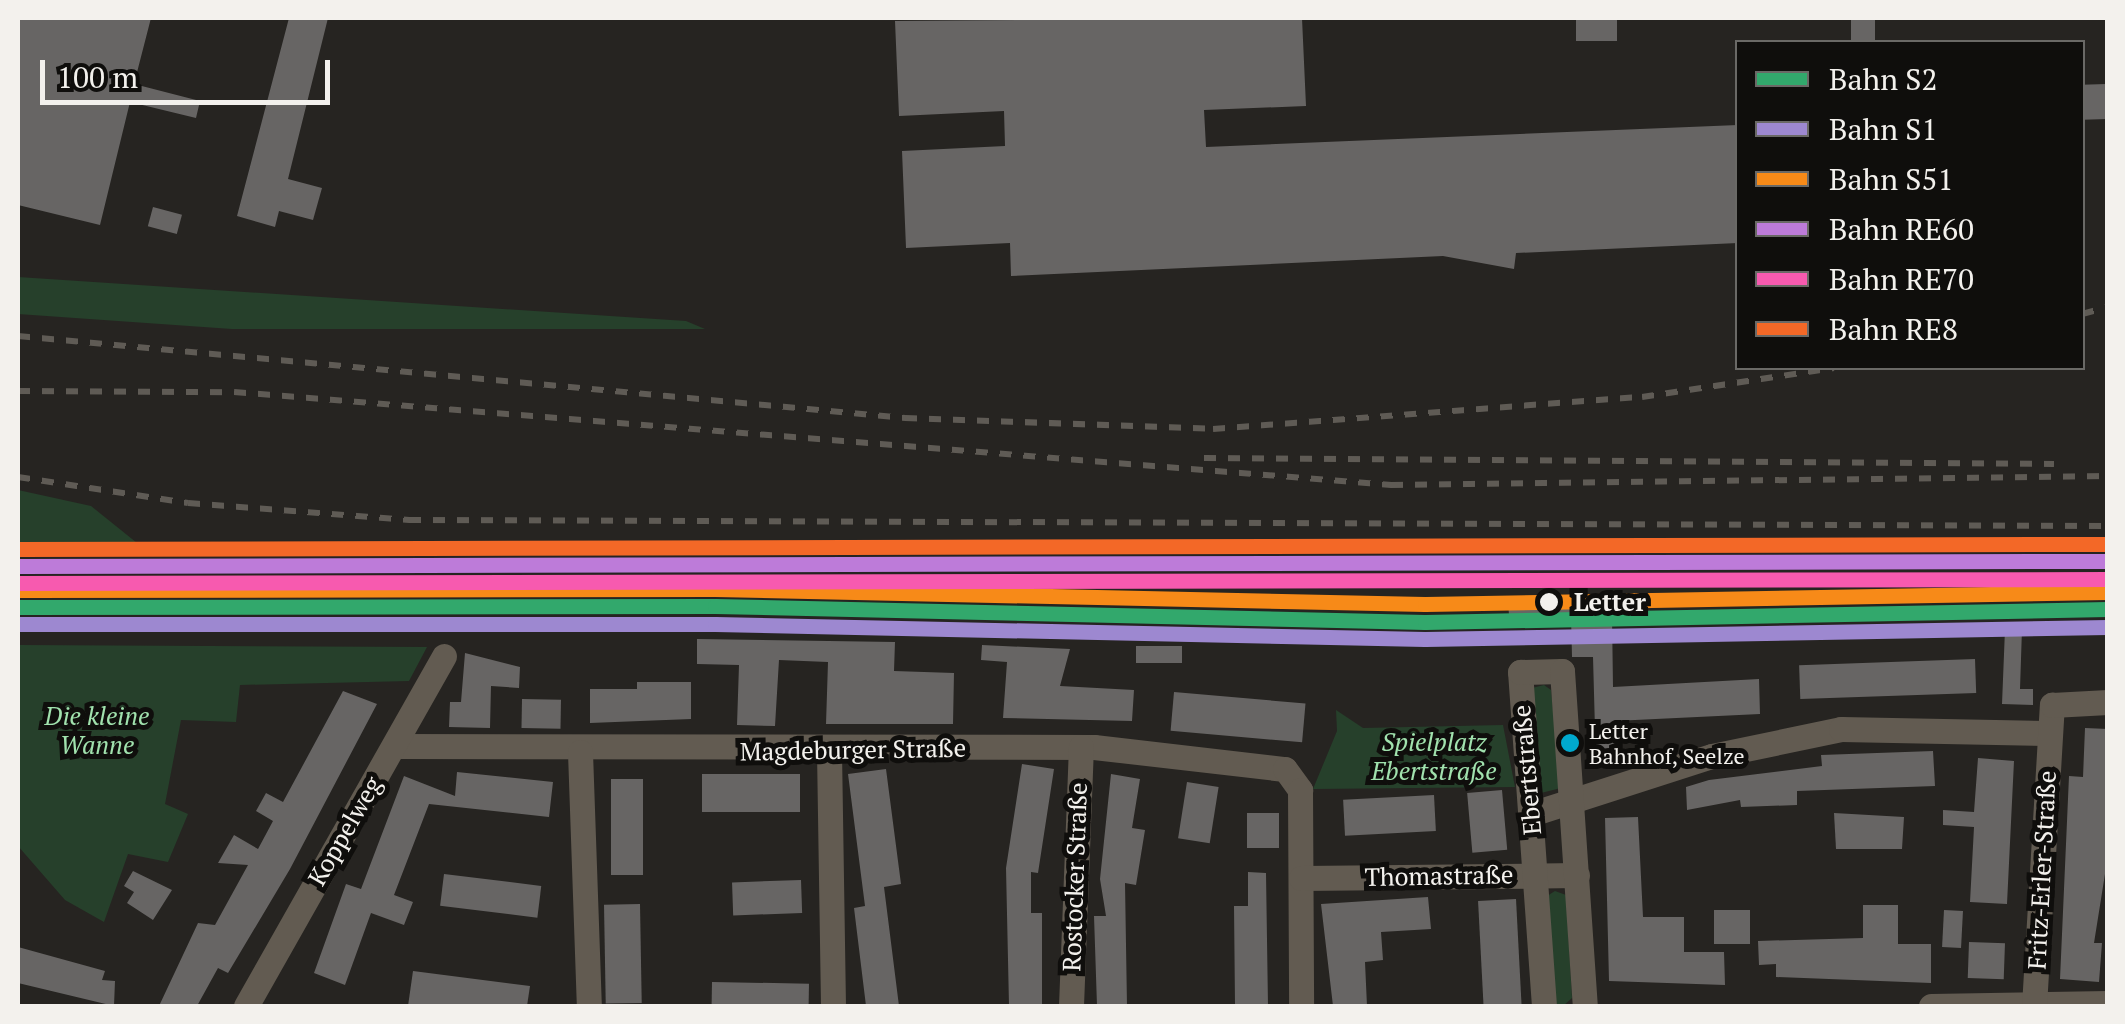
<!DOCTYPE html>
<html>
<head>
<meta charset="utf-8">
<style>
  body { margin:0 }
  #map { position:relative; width:2125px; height:1024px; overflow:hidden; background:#262421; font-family:"PT Serif",serif }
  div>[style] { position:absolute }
  .green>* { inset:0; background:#26402b }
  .building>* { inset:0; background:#676564; transform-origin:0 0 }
  .minor>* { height:25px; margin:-12.5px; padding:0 12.5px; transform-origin:12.5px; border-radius:12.5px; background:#625b51 }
  .rail>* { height:6px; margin-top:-3px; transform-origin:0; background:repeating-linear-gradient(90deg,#5f5b55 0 12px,transparent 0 24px) }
  .rail-1>* { height:15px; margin:-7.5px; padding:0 7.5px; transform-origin:7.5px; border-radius:7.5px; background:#32a86c }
  .rail-2>* { height:15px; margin:-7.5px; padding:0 7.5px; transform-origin:7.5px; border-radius:7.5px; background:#9d88d0 }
  .rail-3>* { height:15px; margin:-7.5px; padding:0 7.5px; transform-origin:7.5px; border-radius:7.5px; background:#f78a18 }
  .rail-4>* { height:15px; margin:-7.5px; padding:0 7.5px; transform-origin:7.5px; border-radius:7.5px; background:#bd7bd9 }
  .rail-5>* { height:15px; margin:-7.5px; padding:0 7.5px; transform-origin:7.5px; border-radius:7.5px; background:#f75aaf }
  .rail-6>* { height:15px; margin:-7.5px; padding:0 7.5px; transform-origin:7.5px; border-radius:7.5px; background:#f36827 }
  .dots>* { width:28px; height:28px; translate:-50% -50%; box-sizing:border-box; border:5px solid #0f0e0c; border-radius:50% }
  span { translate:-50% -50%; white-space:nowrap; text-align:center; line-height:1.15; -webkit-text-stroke:10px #0f0e0c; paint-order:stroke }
  .bus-label { font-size:22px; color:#f3f1ed }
  .left { translate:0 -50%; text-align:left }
  .stop-label { font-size:25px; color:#f3f1ed; font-weight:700 }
  .park-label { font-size:25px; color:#a1e2ae; font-style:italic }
  .street-label { font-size:25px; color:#f3f1ed }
  .frame { position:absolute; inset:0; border:20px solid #f3f1ed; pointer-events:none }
  .legend { position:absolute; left:1735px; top:40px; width:350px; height:330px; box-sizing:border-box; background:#0f0e0c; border:2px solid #6a6966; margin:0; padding:12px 18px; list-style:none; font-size:30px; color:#f3f1ed }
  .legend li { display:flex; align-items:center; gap:20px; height:50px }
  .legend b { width:50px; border:2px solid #6a6966 }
  .scale { position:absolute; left:40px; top:60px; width:290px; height:45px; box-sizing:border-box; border:5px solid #f3f1ed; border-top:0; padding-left:12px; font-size:30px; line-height:35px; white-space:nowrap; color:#f3f1ed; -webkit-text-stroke:8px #0f0e0c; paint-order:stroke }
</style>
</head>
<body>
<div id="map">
  <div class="green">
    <i style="clip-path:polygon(18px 277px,686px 321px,705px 329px,232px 329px,18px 314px)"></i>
    <i style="clip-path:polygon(18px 490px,91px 506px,147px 551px,18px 551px)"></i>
    <i style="clip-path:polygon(18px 645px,427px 647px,409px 681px,240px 685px,236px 722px,181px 720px,165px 804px,188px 814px,168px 862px,128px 854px,104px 922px,65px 900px,18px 846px)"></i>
    <i style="clip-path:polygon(1544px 685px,1551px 690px,1561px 788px,1533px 795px,1532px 688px)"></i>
    <i style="clip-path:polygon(1336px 710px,1363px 728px,1503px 725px,1515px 787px,1313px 789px,1337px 731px)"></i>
    <i style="clip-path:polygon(1555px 891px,1566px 895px,1572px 998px,1563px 1006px,1556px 1004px,1547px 896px)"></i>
  </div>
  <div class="building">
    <i style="clip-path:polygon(18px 18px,151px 18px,134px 84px,200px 101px,196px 118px,130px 102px,100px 225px,18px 205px)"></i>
    <i style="clip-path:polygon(289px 18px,328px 18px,288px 179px,322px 188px,313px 220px,279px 211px,275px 227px,237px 216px)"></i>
    <i style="clip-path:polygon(1302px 18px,1306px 106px,1204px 110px,1206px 147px,1738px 125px,1738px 243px,1516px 253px,1514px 269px,1443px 256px,1011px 276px,1010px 243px,906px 248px,902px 151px,1005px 146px,1004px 111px,899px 116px,895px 21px)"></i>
    <i style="left:1576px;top:18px;width:41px;height:23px"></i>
    <i style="left:1851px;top:18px;width:24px;height:24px"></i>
    <i style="left:2106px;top:84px;width:35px;height:24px;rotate:88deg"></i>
    <i style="left:153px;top:207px;width:30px;height:20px;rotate:15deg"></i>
    <i style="clip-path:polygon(1619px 597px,1620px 615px,1612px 615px,1613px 687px,1759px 679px,1760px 714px,1614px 721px,1615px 766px,1596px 766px,1593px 657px,1572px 657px,1571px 616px,1509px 616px,1508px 598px)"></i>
    <i style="clip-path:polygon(2005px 629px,2022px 629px,2020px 689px,2033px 689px,2033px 705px,2002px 704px)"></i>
    <i style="clip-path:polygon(697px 639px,895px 642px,894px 671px,954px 673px,953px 724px,826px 724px,828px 662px,779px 660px,775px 726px,737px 725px,739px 665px,697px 664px)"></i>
    <i style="clip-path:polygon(982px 645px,1070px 649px,1060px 686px,1134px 690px,1132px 721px,1003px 718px,1007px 662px,981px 660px)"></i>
    <i style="left:1136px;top:646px;width:46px;height:17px"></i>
    <i style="clip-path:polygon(465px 653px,520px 667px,519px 688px,491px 686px,490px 728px,449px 727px,450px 702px,461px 702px)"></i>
    <i style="left:1975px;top:659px;width:34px;height:176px;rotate:88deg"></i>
    <i style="clip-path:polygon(637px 682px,691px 682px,691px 719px,590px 723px,590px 689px,637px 689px)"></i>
    <i style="clip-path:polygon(343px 691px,377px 704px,290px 869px,228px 973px,218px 968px,197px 1006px,159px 1006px,198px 923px,215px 925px,248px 865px,218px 863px,234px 835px,258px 849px,273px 821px,256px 811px,266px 793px,283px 802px)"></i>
    <i style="left:1174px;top:692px;width:132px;height:39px;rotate:5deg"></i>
    <i style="left:522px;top:699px;width:39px;height:29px;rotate:1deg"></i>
    <i style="clip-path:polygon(2085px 728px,2108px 729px,2105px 874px,2094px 943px,2102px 943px,2099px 982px,2060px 979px,2069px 776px,2083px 777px)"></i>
    <i style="clip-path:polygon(1933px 751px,1935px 786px,1797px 791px,1797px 805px,1741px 807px,1740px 800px,1687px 810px,1686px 787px,1709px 780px,1822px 766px,1821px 755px)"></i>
    <i style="clip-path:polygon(1978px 758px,2014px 761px,2007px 904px,1970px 902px,1974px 827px,1943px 825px,1943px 810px,1974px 812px)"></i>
    <i style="clip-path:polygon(1022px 764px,1054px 769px,1038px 873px,1031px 872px,1031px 913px,1042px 913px,1042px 1006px,1009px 1006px,1006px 868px)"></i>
    <i style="clip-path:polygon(886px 769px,901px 884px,884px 887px,899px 1006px,866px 1006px,854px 908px,865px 906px,848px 774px)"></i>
    <i style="clip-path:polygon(457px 772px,553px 782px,549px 817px,429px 804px,394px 895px,413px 902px,404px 925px,371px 913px,345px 985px,314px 973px,346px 884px,361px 889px,404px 776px,455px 796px)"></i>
    <i style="left:800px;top:774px;width:38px;height:98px;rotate:90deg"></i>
    <i style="clip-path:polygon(1111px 774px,1140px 779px,1132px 828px,1145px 830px,1136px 885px,1125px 883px,1127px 1006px,1097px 1006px,1094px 916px,1106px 916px,1100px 879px)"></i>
    <i style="left:611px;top:779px;width:32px;height:96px"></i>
    <i style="left:1187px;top:782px;width:32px;height:57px;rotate:9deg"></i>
    <i style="left:1502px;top:790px;width:60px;height:35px;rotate:85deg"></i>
    <i style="left:1434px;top:795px;width:36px;height:91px;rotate:87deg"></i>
    <i style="left:1247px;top:813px;width:32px;height:35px"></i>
    <i style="clip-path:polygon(1834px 813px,1904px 817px,1902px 849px,1836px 849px)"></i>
    <i style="clip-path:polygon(1638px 817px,1643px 917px,1684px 917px,1684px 952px,1724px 952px,1725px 985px,1609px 981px,1605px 818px)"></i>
    <i style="clip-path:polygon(133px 871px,172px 890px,153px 920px,127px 903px,134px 892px,124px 886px)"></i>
    <i style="clip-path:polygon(1248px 872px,1266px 873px,1268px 1006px,1235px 1006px,1234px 906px,1248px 906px)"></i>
    <i style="left:444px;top:874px;width:98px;height:32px;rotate:7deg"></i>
    <i style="left:801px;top:880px;width:33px;height:69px;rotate:88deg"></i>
    <i style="clip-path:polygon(1428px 897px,1431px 929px,1381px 932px,1383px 960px,1365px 962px,1367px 1006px,1333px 1006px,1321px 904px)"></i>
    <i style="left:1516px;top:899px;width:107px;height:38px;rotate:87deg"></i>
    <i style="left:640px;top:904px;width:99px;height:36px;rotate:89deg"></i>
    <i style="clip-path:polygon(1863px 905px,1898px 905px,1898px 944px,1931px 944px,1931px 983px,1776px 977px,1776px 964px,1759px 965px,1758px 941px,1863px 938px)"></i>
    <i style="left:1714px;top:910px;width:36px;height:34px"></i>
    <i style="left:1944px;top:910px;width:19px;height:37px;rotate:3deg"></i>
    <i style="left:1969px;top:942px;width:36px;height:36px;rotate:2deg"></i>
    <i style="clip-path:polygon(18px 947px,105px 971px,102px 980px,115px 981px,114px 1006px,18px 983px)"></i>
    <i style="clip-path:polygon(413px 971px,530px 986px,527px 1006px,408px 1006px)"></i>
    <i style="left:712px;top:982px;width:97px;height:24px;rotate:1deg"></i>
  </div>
  <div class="minor">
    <i style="left:394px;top:746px;width:700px;rotate:0.08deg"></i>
    <i style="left:1094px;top:747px;width:192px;rotate:6.6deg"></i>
    <i style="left:1285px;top:769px;width:26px;rotate:54deg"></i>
    <i style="left:1300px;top:790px;width:216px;rotate:89.7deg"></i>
    <i style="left:829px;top:751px;width:255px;rotate:89.1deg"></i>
    <i style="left:580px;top:752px;width:254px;rotate:88deg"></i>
    <i style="left:1531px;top:814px;width:190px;rotate:-17.8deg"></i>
    <i style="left:1712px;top:756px;width:132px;rotate:-11.8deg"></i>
    <i style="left:1841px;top:729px;width:209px;rotate:1.1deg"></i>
    <i style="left:1301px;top:878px;width:276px;rotate:-0.6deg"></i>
    <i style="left:246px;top:1006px;width:402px;rotate:-60.5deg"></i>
    <i style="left:1071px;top:1006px;width:259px;rotate:-87.8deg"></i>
    <i style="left:1544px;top:1006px;width:335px;rotate:-94.1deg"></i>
    <i style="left:1520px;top:672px;width:42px;rotate:-1.4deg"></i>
    <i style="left:1562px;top:671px;width:336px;rotate:86.1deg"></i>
    <i style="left:1931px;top:1006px;width:177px;rotate:-1deg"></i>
    <i style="left:2034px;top:1006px;width:302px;rotate:-86.6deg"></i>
    <i style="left:2052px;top:705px;width:56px;rotate:-3.1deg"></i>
  </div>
  <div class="rail">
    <i style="left:2082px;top:314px;width:27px;rotate:-15deg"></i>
    <i style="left:18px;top:336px;width:891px;rotate:5.28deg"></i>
    <i style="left:905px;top:418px;width:308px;rotate:2deg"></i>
    <i style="left:1213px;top:429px;width:430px;rotate:-4.3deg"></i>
    <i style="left:1642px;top:397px;width:194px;rotate:-8.6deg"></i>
    <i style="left:18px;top:391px;width:216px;rotate:0.3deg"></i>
    <i style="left:234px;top:392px;width:1161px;rotate:4.6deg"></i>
    <i style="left:1391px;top:485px;width:717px;rotate:-0.72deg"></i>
    <i style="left:1204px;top:458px;width:850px;rotate:0.4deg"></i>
    <i style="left:18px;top:477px;width:172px;rotate:8.7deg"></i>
    <i style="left:188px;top:503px;width:222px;rotate:4.4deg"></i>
    <i style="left:409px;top:520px;width:1699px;rotate:0.2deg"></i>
  </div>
  <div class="rail-1">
    <i style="left:18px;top:607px;width:697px;rotate:-0.08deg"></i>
    <i style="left:715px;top:606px;width:710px;rotate:1.29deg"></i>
    <i style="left:1425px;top:622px;width:683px;rotate:-1.09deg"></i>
  </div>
  <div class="rail-2">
    <i style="left:18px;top:624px;width:697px"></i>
    <i style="left:715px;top:624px;width:710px;rotate:1.21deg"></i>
    <i style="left:1425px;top:639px;width:683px;rotate:-1.01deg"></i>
  </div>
  <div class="rail-3">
    <i style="left:18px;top:590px;width:697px;rotate:-0.08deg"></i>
    <i style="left:715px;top:589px;width:710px;rotate:1.21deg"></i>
    <i style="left:1425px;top:604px;width:683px;rotate:-1.01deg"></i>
  </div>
  <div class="rail-4">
    <i style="left:18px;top:566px;width:2090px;rotate:-0.14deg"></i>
  </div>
  <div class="rail-5">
    <i style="left:18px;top:583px;width:2090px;rotate:-0.11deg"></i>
  </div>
  <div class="rail-6">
    <i style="left:18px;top:549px;width:2090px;rotate:-0.14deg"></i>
  </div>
  <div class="dots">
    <i style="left:1549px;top:602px;background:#f3f1ed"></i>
    <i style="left:1570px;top:743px;background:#00a9ce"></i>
  </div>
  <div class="bus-label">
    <span class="left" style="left:1589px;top:743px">Letter<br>Bahnhof, Seelze</span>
  </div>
  <div class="stop-label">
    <span class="left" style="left:1574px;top:602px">Letter</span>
  </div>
  <div class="park-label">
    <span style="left:97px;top:731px">Die kleine<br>Wanne</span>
    <span style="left:1434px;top:757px">Spielplatz<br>Ebertstraße</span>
  </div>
  <div class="street-label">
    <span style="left:853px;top:750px;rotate:-1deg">Magdeburger Straße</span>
    <span style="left:1527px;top:770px;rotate:-95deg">Ebertstraße</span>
    <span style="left:345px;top:831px;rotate:-60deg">Koppelweg</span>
    <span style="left:2042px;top:870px;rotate:-87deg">Fritz-Erler-Straße</span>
    <span style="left:1439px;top:876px;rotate:-1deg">Thomastraße</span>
    <span style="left:1075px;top:877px;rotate:-88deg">Rostocker Straße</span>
  </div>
  <div class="frame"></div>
  <ul class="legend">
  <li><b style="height:12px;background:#32a86c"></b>Bahn S2</li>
  <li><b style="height:12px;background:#9d88d0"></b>Bahn S1</li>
  <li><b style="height:12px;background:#f78a18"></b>Bahn S51</li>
  <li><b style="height:12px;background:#bd7bd9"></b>Bahn RE60</li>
  <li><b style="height:12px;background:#f75aaf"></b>Bahn RE70</li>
  <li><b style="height:12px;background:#f36827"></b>Bahn RE8</li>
  </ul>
  <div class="scale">100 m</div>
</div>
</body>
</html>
